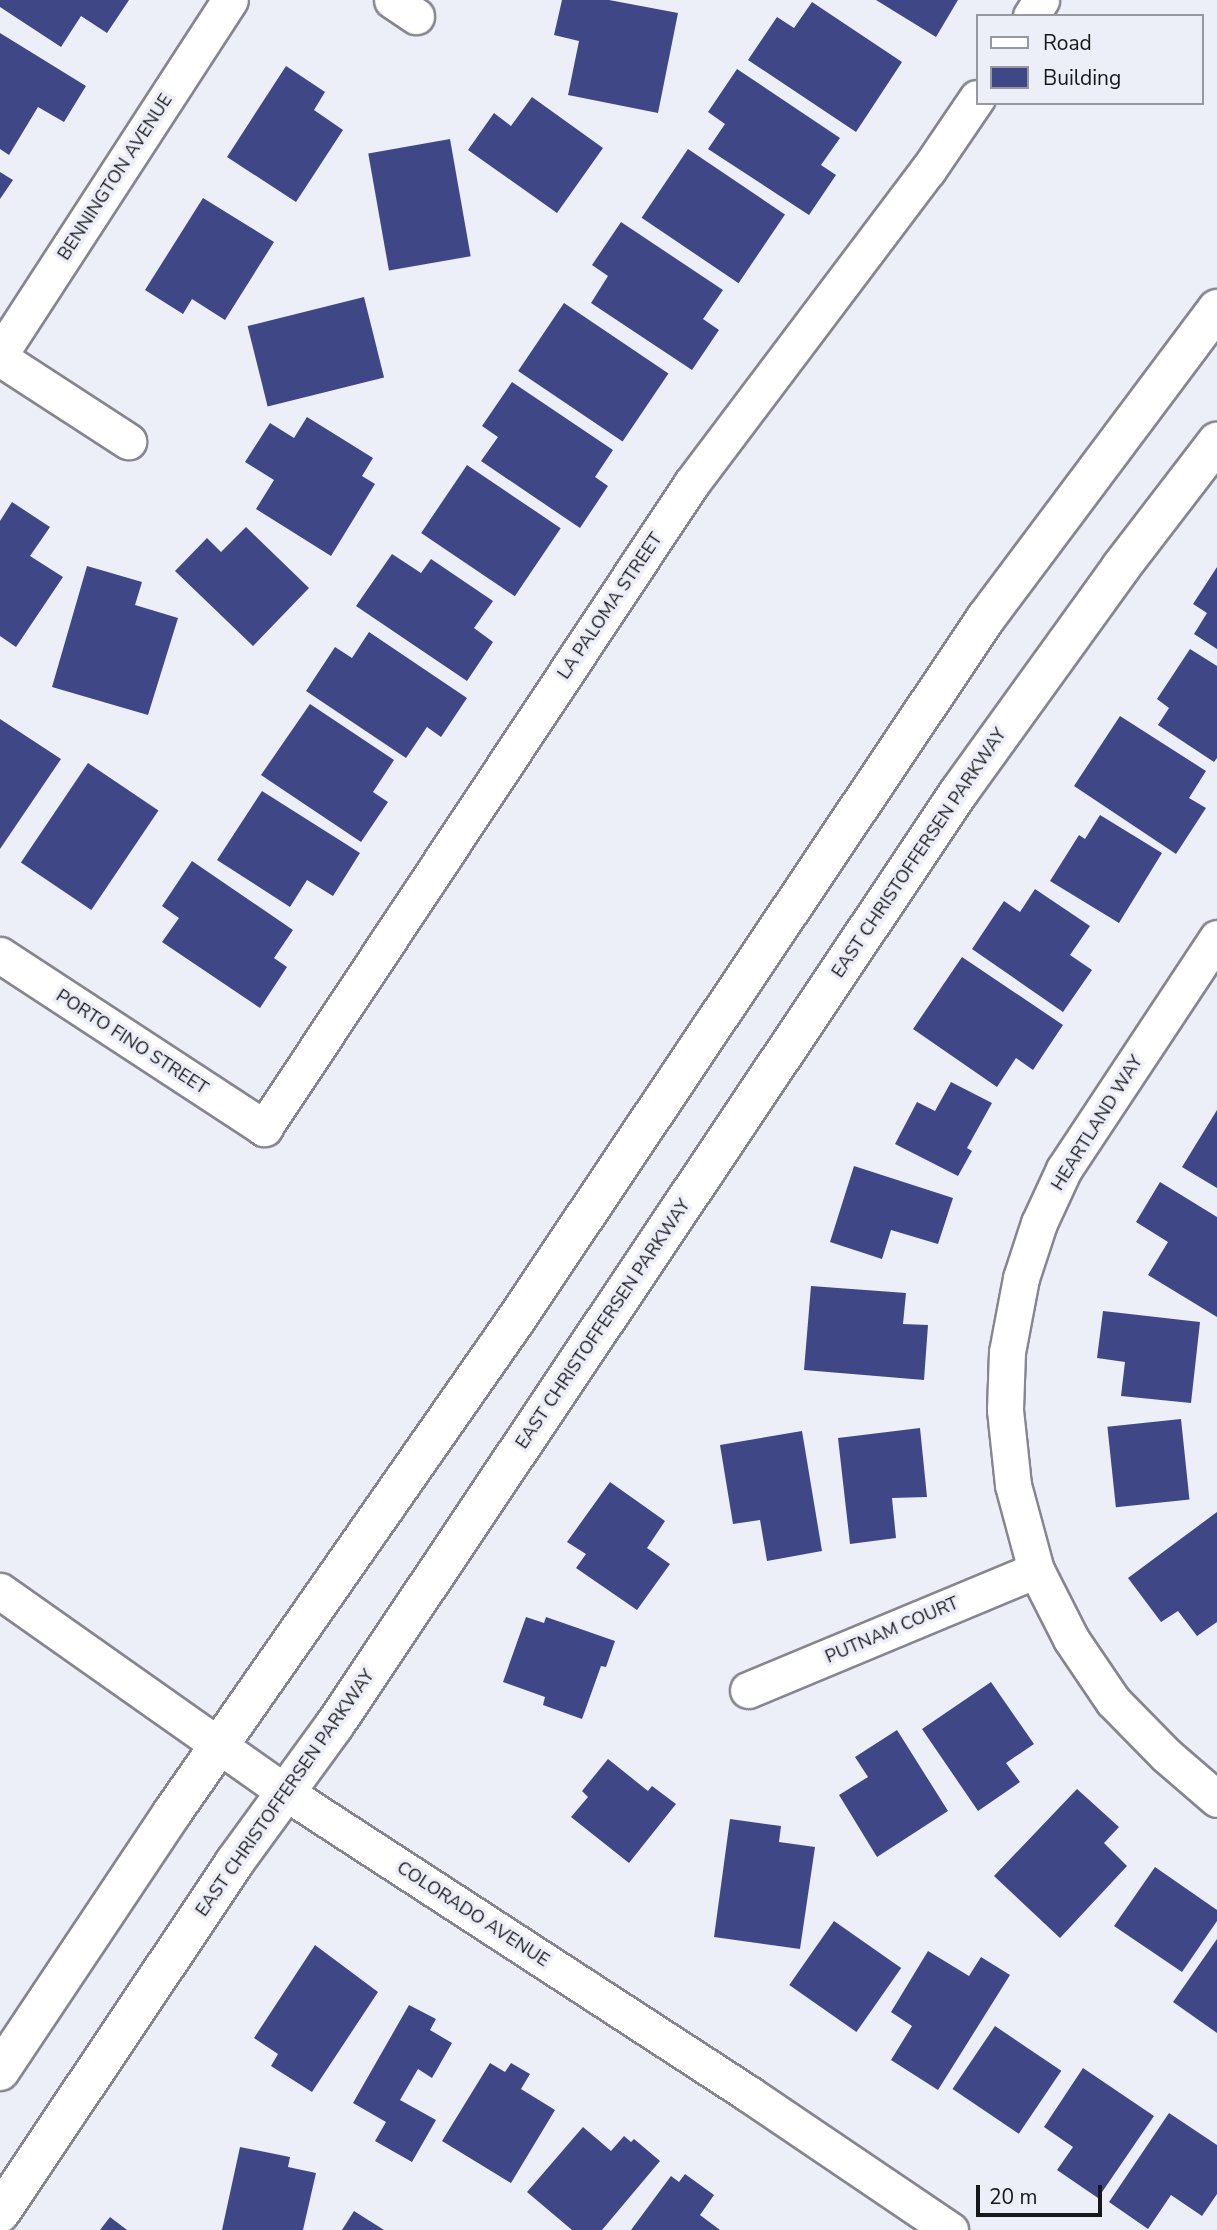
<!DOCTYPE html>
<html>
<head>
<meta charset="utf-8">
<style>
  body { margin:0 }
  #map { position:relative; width:1217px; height:2230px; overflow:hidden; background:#edeff8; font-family:"Nunito Sans",sans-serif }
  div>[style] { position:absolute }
  .building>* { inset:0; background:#404787; transform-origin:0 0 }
  .roads { filter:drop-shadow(2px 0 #85868f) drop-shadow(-2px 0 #85868f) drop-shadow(0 2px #85868f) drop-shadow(0 -2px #85868f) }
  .street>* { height:35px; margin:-17.5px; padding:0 17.5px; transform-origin:17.5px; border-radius:17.5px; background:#fff }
  .secondary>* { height:38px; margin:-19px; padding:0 19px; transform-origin:19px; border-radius:19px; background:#fff }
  span { translate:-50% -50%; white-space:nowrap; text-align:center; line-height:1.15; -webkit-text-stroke:7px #edeff8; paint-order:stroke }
  .street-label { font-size:18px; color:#17181b }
  .legend { position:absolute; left:976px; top:14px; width:228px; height:91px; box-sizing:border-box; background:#edeff8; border:2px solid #9799a0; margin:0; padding:9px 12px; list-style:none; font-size:21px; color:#17181b }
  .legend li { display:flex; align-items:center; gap:14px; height:35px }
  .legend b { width:35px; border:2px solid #9799a0 }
  .scale { position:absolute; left:976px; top:2185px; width:126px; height:32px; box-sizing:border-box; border:4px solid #17181b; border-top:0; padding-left:9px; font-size:21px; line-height:24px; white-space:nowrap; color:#17181b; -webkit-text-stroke:5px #edeff8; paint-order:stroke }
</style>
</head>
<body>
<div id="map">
  <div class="building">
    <i style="clip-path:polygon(0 0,129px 0,107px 33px,81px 16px,61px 47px,0 7px)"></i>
    <i style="clip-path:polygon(562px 0,609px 0,678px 13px,658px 113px,568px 95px,579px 41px,554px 35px)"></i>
    <i style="clip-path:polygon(876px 0,958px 0,936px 37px)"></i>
    <i style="clip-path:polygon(812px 2px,902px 62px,856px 132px,748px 60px,777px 17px,794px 28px)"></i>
    <i style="clip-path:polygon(0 33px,86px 86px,64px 122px,38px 107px,9px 155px,0 149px)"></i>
    <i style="clip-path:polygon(286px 66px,325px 92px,314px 110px,343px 130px,296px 202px,227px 157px)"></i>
    <i style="clip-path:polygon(737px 69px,840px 138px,821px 165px,836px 175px,809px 215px,708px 149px,725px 124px,708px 112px)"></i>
    <i style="clip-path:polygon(532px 97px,603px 148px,557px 213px,468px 150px,494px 113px,511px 126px)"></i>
    <i style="left:450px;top:139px;width:119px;height:83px;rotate:80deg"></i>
    <i style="left:688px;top:149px;width:117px;height:83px;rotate:34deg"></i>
    <i style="clip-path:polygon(0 172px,13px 180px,0 199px)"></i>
    <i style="clip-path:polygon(203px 198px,274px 242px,225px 320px,192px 299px,183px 314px,145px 290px)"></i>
    <i style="clip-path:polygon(621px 222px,723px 290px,703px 319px,719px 330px,692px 370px,591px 303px,608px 276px,592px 265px)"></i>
    <i style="left:364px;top:297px;width:83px;height:120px;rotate:76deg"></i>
    <i style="left:564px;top:303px;width:126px;height:82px;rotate:34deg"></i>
    <i style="clip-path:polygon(512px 382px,613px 450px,595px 477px,608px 486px,580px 528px,481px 461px,498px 437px,482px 426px)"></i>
    <i style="clip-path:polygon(307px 417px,373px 458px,362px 476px,375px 484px,331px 556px,256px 509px,274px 480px,245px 462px,270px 423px,294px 438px)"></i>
    <i style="left:467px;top:465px;width:113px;height:82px;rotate:34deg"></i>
    <i style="clip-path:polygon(12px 502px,50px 527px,30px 556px,63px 577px,16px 647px,0 636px,0 521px)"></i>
    <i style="clip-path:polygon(246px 527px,309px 588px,253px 646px,175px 571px,207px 538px,221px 552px)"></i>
    <i style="clip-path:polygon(392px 554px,421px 573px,431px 559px,493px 601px,474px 628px,493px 642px,467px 681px,356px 606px)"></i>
    <i style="clip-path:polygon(87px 566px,142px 582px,135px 605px,178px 618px,148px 715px,52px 687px)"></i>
    <i style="clip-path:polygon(1217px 567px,1217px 649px,1194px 634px,1207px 613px,1193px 604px)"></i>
    <i style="clip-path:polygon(369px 632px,467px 698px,441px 737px,427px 727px,406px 758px,306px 691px,335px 647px,352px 658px)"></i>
    <i style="clip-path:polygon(1190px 649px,1217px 666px,1217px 758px,1214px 762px,1158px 725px,1169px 708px,1157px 699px)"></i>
    <i style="clip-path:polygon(310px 704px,394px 760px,373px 792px,388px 802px,361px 842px,261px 775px)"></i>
    <i style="clip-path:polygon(1120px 716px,1206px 771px,1189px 798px,1206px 808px,1176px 854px,1074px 786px)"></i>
    <i style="clip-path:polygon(0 719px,61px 759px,0 849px)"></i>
    <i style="left:88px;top:763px;width:85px;height:120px;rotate:34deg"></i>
    <i style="clip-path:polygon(262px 791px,360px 853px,333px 896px,307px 880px,290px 907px,217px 860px)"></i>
    <i style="clip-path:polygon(1100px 815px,1162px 853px,1119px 923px,1050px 881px,1079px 835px,1085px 839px)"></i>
    <i style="clip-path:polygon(192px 861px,293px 930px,274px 958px,287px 967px,260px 1008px,162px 942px,179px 918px,162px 906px)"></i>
    <i style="clip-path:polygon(1035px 889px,1090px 926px,1070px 955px,1092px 970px,1063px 1012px,972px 949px,1004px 901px,1020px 912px)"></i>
    <i style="clip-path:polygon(962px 957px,1063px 1025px,1033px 1070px,1016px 1058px,997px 1087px,913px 1029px)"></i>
    <i style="clip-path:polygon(951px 1082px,992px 1103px,967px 1148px,972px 1151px,958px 1176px,895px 1144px,917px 1102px,935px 1111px)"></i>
    <i style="clip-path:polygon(1217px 1110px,1217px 1188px,1182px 1167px)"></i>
    <i style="clip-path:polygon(854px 1166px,953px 1198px,938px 1244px,891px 1230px,882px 1259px,830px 1242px)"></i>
    <i style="clip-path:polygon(1160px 1182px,1217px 1217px,1217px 1317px,1148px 1275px,1168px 1242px,1136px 1222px)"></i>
    <i style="clip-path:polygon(811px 1286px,906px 1293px,903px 1324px,928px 1325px,924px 1380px,804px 1370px)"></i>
    <i style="clip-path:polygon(1103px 1311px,1200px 1322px,1191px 1403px,1121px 1396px,1125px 1362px,1097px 1358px)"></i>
    <i style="left:1181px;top:1419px;width:81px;height:74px;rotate:84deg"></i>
    <i style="clip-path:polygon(920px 1428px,927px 1497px,892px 1498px,896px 1538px,850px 1544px,838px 1438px)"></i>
    <i style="clip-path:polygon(802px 1431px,822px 1551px,767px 1561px,760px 1520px,733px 1524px,720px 1445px)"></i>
    <i style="clip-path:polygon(610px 1482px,665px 1521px,647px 1548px,670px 1564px,637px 1610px,576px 1568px,586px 1554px,567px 1542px)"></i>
    <i style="clip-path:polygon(1217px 1512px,1217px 1622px,1197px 1636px,1178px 1611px,1161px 1622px,1128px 1578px)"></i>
    <i style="clip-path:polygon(526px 1617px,544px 1623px,546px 1617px,615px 1641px,606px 1667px,601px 1666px,582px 1719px,543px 1705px,545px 1697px,503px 1682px)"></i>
    <i style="clip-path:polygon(991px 1682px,1034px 1744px,1006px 1763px,1020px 1782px,978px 1811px,922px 1729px)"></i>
    <i style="clip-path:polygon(897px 1730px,948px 1811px,877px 1857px,839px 1795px,868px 1777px,855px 1757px)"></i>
    <i style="clip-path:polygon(608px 1759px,648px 1791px,652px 1786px,676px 1804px,629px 1863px,571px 1817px,588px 1797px,582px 1791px)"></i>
    <i style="clip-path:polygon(1077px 1789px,1119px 1827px,1104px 1843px,1127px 1866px,1060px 1938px,994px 1876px)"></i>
    <i style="clip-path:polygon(730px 1819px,781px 1826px,779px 1842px,815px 1847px,800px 1949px,714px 1937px)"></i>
    <i style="clip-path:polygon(1155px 1867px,1217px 1910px,1217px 1921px,1182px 1972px,1114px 1926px)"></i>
    <i style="left:834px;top:1921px;width:82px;height:78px;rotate:35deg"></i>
    <i style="clip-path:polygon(1217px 1939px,1217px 2033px,1173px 2002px)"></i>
    <i style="clip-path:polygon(315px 1945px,378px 1992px,312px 2092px,271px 2066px,278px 2054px,254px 2038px)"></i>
    <i style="clip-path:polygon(928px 1951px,969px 1976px,981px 1957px,1010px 1975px,938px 2090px,891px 2060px,912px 2026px,891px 2012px)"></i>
    <i style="clip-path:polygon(409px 2005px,436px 2019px,430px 2030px,452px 2043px,432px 2078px,418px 2069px,400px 2100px,436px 2120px,412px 2162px,375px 2141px,386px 2122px,353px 2103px)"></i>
    <i style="left:995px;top:2026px;width:80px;height:76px;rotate:34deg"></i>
    <i style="clip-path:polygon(490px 2063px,505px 2072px,511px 2063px,530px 2074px,521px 2089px,555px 2110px,511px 2183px,442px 2141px)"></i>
    <i style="clip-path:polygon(1083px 2068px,1154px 2116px,1098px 2198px,1057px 2170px,1073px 2147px,1044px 2127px)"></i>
    <i style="clip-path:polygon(1169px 2113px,1217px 2145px,1217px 2194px,1202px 2216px,1171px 2195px,1148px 2229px,1109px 2202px)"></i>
    <i style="clip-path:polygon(583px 2127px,611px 2151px,624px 2136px,631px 2142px,634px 2139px,660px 2161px,602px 2230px,572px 2230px,527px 2192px)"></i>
    <i style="clip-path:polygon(240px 2147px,290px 2157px,288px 2167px,316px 2173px,303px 2230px,222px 2230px)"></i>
    <i style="clip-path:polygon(685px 2174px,714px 2195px,700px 2215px,720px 2230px,631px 2230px,671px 2176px,679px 2182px)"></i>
    <i style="clip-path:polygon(354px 2211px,384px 2230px,342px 2230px)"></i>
    <i style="clip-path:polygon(110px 2217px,127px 2230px,100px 2230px)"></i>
  </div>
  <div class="roads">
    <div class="street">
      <i style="left:392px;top:0;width:29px;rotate:34deg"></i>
      <i style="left:1031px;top:16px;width:19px;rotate:-58deg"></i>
      <i style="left:0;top:354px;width:422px;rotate:-57deg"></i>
      <i style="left:0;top:358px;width:153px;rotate:33deg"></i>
      <i style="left:1217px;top:938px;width:277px;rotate:123.5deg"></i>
      <i style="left:1064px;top:1169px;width:60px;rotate:114.8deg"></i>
      <i style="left:1039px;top:1223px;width:58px;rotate:108.1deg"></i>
      <i style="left:1021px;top:1278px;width:75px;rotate:100.7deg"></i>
      <i style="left:1007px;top:1352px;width:58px;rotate:92deg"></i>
      <i style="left:1005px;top:1410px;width:75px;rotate:83.9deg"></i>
      <i style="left:1013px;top:1485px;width:88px;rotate:74.9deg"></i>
      <i style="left:1036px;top:1570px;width:77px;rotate:63.1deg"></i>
      <i style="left:1071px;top:1639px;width:75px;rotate:55.9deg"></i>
      <i style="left:1113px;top:1701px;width:76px;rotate:45.5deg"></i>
      <i style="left:1166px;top:1755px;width:67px;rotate:40.8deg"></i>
      <i style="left:0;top:955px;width:316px;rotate:33.2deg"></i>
      <i style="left:264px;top:1128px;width:773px;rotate:-56.45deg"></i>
      <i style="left:691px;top:484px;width:393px;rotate:-53deg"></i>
      <i style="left:928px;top:170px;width:87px;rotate:-55.8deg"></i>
      <i style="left:0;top:1591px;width:349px;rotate:35.2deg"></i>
      <i style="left:285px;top:1792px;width:554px;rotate:33.06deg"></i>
      <i style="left:749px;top:2094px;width:243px;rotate:34.1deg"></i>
      <i style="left:748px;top:1690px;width:312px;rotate:-22.6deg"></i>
    </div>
    <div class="secondary">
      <i style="left:0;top:2071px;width:310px;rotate:-56.3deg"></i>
      <i style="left:172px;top:1813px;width:596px;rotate:-55.11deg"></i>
      <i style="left:513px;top:1324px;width:850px;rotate:-56.18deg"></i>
      <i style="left:986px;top:618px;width:386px;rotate:-53.2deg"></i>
      <i style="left:0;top:2213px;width:421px;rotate:-56.2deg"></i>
      <i style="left:234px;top:1863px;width:170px;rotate:-53.9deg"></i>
      <i style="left:334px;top:1726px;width:1124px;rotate:-56.21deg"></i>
      <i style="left:959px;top:792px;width:277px;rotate:-54.2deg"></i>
      <i style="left:1121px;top:567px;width:158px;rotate:-52.5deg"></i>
    </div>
  </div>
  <div class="street-label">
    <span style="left:115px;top:177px;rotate:-57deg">BENNINGTON AVENUE</span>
    <span style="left:610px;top:606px;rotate:-56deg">LA PALOMA STREET</span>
    <span style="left:919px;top:853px;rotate:-56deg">EAST CHRISTOFFERSEN PARKWAY</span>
    <span style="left:132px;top:1042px;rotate:33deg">PORTO FINO STREET</span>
    <span style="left:1097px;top:1123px;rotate:-58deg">HEARTLAND WAY</span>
    <span style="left:603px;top:1324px;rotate:-56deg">EAST CHRISTOFFERSEN PARKWAY</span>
    <span style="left:892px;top:1630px;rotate:-23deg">PUTNAM COURT</span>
    <span style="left:285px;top:1793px;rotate:-55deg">EAST CHRISTOFFERSEN PARKWAY</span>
    <span style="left:473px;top:1914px;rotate:33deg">COLORADO AVENUE</span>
  </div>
  <ul class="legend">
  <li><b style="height:9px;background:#fff"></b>Road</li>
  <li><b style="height:19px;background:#404787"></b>Building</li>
  </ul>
  <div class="scale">20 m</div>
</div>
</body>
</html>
